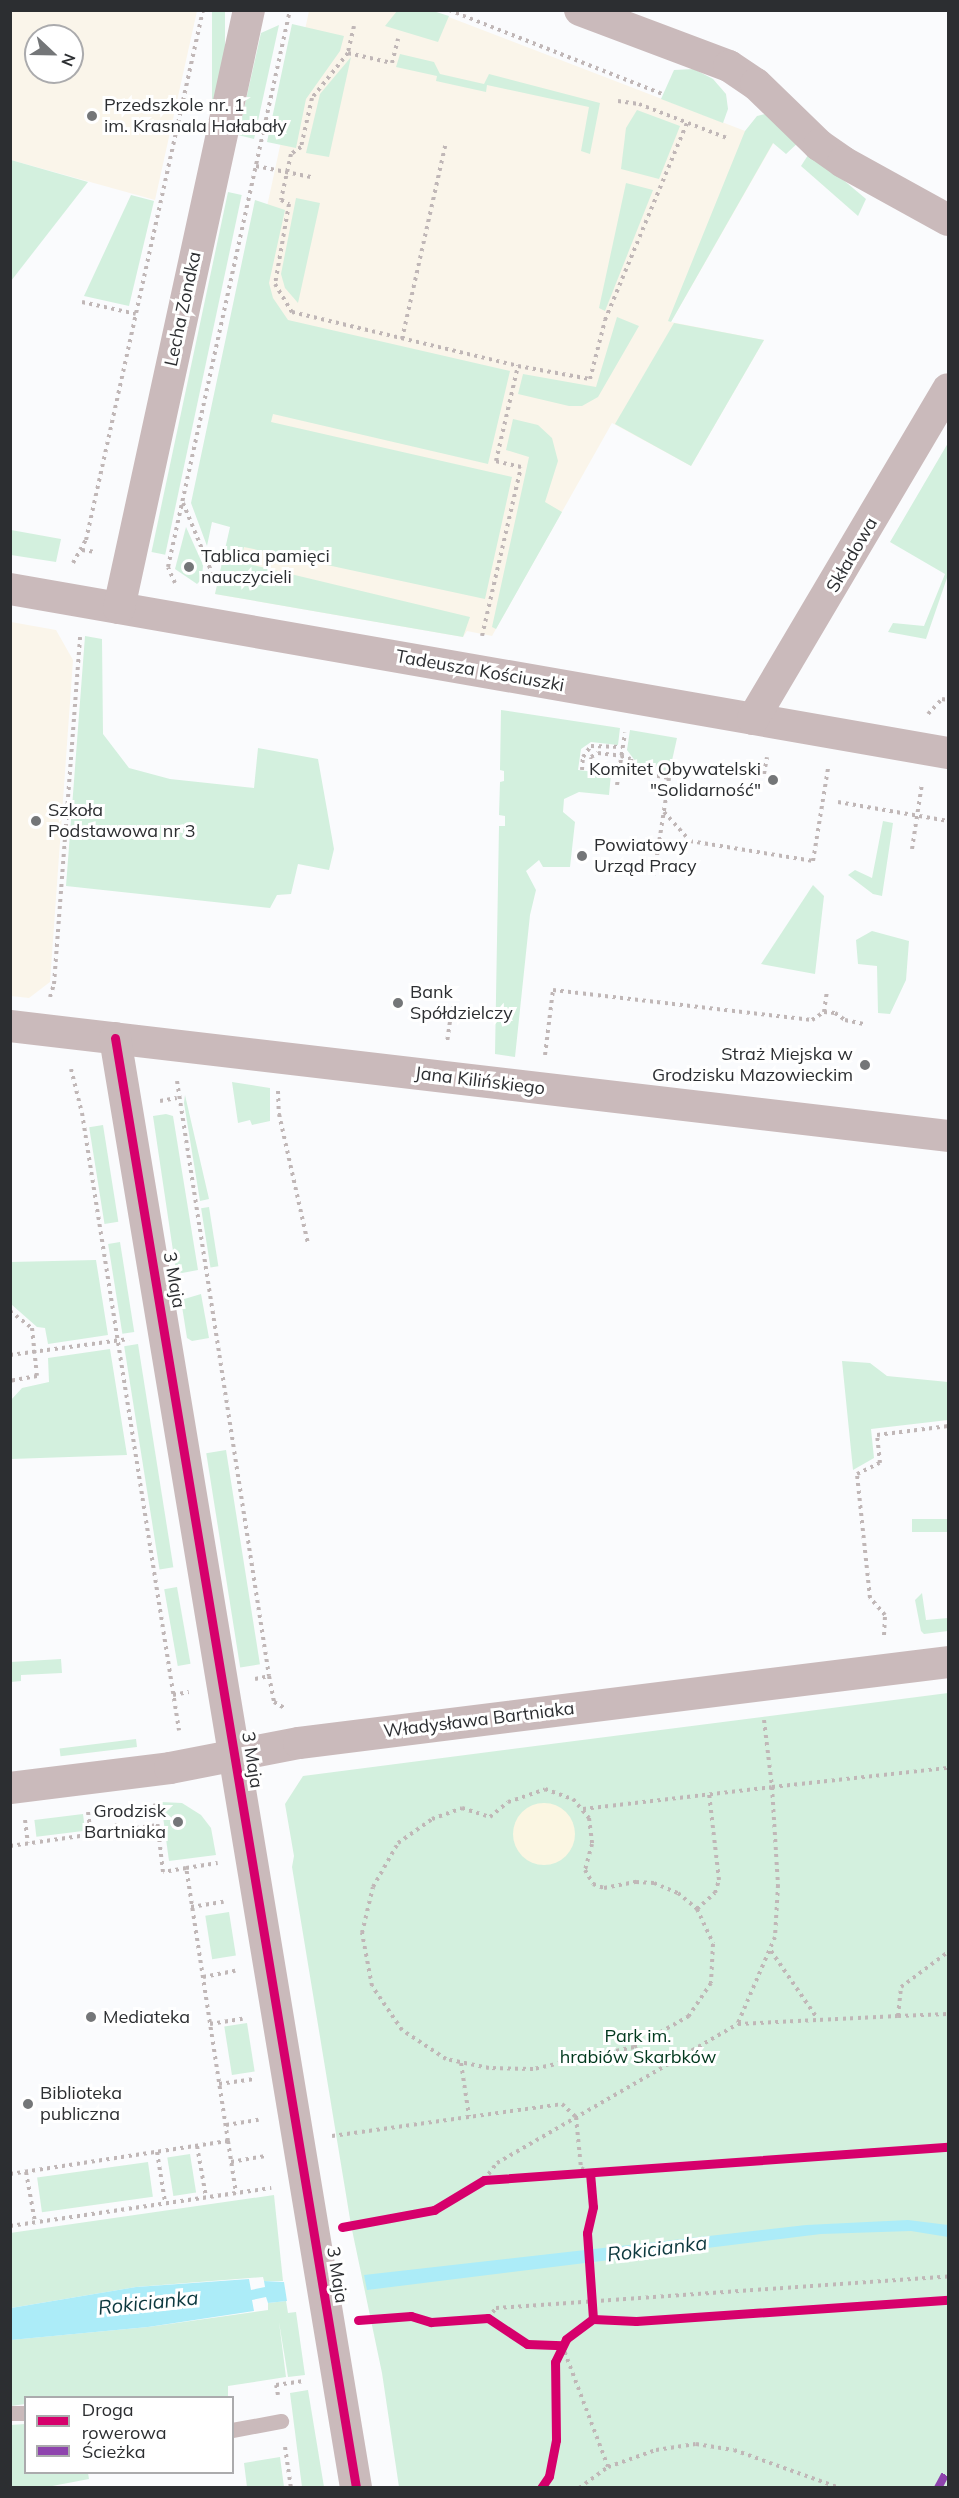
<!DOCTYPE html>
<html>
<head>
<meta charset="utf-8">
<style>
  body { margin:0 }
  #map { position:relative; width:959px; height:2498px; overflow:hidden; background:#fafbfd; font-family:Mulish,sans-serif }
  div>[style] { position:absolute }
  .education>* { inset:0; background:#faf5ea }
  .green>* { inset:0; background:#d3f0de; transform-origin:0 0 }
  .sand>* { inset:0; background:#fbf6e2 }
  .round { border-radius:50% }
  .water>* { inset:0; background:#acecf8 }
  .path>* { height:4px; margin-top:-2px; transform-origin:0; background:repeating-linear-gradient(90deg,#c0b7b7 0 3px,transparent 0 7.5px) }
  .service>* { height:15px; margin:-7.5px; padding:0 7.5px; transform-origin:7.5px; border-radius:7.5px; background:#cababb }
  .minor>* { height:32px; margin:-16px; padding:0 16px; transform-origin:16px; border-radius:16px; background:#cababb }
  .quiet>* { height:8px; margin-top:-4px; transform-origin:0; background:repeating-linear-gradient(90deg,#8e44ad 0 15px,transparent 0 23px) }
  .cycleway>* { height:9px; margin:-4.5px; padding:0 4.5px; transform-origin:4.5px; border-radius:4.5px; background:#d6006c }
  .dots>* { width:16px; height:16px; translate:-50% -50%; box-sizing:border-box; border:3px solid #fff; border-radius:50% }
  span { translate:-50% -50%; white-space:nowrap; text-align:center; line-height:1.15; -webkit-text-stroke:6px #fff; paint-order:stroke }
  .poi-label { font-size:18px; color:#2c2e31 }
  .left { translate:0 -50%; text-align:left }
  .right { translate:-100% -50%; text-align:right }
  .street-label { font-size:18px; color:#2c2e31 }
  .park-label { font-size:18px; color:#01381d }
  .water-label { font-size:20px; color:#0d393f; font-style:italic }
  .frame { position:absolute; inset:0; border:12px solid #2c2e31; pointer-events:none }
  .legend { position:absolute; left:24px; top:2396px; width:210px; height:78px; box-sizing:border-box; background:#fff; border:2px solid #ababad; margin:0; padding:8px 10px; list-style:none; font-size:18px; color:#2c2e31 }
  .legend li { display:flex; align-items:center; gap:12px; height:30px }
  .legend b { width:30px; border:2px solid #ababad }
  .north { position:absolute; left:24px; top:24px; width:60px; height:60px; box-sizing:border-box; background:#fff; border:2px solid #ababad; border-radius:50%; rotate:112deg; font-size:16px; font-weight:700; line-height:24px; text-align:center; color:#2c2e31 }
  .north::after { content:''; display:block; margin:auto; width:21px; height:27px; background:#747678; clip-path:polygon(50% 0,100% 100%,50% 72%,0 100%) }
</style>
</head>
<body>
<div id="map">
  <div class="education">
    <i style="clip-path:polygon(evenodd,10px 11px,197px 11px,155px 200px,11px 160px,10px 11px,36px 36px,72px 36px,72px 72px,36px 72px,36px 36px)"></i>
    <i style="clip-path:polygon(309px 11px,433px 11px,774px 142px,671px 322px,764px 340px,691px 466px,612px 423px,492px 636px,467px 631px,463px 637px,215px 594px,247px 456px,215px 449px)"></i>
    <i style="clip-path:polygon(11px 622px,56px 630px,73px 660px,50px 982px,29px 998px,11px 996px)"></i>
  </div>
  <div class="green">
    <i style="left:212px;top:11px;width:13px;height:123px"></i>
    <i style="clip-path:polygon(397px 11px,433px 11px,449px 16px,438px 42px,385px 26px)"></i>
    <i style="clip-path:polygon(292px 24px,344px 36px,340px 51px,306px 99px,296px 148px,267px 142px)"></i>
    <i style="clip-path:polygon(279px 25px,254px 139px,238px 135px,261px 33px)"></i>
    <i style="clip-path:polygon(400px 54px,434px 62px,440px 74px,484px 84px,489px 74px,600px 103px,590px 154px,581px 151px,589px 107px,487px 85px,486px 92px,436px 81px,437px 76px,396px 67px)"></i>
    <i style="clip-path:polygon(351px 57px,329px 157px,306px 153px,320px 94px)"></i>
    <i style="clip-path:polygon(694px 69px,713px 79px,726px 94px,728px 109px,723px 123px,661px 99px,674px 70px)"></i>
    <i style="clip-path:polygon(637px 110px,680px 126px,659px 179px,621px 169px,626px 128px)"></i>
    <i style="clip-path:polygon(769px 113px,801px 140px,786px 154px,773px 143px,671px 322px,668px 321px,745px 131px,757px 116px)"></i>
    <i style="clip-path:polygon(810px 152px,866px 199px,858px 216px,801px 166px)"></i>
    <i style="clip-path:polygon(11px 160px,88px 182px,11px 281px,10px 160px)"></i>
    <i style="clip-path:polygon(626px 183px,653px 190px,605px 311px,599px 308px)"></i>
    <i style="left:228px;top:192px;width:14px;height:368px;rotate:12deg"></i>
    <i style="clip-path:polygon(131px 195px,154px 201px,129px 306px,84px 296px)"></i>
    <i style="clip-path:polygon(296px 198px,320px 203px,298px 303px,285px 288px,281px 274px)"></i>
    <i style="clip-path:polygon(255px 200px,285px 210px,269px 283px,273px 298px,288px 320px,510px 371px,488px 464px,273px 414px,271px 422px,512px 477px,485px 599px,244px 547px,240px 562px,470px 617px,463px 637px,215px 594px,230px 527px,212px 522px,207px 546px,191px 503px)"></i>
    <i style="clip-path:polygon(617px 317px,639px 326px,598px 397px,582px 406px,569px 406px,518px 394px,523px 374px,596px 387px)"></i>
    <i style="clip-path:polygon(674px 323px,764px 340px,691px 466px,615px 424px)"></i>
    <i style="clip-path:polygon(513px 419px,538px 425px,552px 438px,558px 461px,545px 502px,562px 512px,496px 629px,492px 627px,529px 457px,506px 450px)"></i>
    <i style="clip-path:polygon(948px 443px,948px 575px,926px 639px,888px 632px,893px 623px,924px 626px,945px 574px,890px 542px)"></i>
    <i style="clip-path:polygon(186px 527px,203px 565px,202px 579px,197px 584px,175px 569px)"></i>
    <i style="clip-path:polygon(11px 530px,61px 539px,56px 562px,11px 555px)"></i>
    <i style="clip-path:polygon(85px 636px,102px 639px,103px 734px,129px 768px,170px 779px,254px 788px,258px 748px,318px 759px,334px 849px,329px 870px,298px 864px,291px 894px,277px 895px,270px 908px,66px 886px)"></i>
    <i style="clip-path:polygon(501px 710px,620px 728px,618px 745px,591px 742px,581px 749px,578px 770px,611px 774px,609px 795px,579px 792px,564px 799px,563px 812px,575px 822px,570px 867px,543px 867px,539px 860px,526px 871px,536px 890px,530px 915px,515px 1057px,495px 1054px,499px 826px,505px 826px,505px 816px,499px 815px,500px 782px,504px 781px,504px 771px,500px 770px)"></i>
    <i style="clip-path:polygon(630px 730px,677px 738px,669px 774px,639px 766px,627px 750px)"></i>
    <i style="clip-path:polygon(883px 821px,893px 823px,882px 896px,873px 894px,848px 875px,855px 870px,872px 878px)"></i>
    <i style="clip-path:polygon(813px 885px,824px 896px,815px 974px,761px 964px)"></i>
    <i style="clip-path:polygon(872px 931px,909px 941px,906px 980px,890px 1014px,878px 1013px,877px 966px,858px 964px,856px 940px)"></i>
    <i style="clip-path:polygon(232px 1082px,270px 1088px,270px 1121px,252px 1125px,250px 1120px,238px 1123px)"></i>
    <i style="clip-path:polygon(185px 1095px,209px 1199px,200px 1201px,184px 1103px)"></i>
    <i style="clip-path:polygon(166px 1114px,173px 1116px,198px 1270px,182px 1273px,176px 1271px,153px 1116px)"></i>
    <i style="left:103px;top:1125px;width:98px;height:14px;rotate:81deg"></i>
    <i style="left:209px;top:1207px;width:60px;height:8px;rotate:81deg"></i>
    <i style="left:120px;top:1242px;width:91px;height:12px;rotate:81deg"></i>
    <i style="clip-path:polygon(96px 1260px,108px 1335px,48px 1344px,45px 1328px,37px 1327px,11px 1304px,11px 1262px)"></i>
    <i style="clip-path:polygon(201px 1294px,209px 1338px,192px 1341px,187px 1338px,181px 1300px)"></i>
    <i style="left:138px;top:1344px;width:226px;height:14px;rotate:81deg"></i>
    <i style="clip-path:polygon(110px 1349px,127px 1455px,11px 1459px,11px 1400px,22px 1388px,49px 1382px,48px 1358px)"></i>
    <i style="clip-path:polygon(842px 1361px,870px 1363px,887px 1376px,948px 1382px,948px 1420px,871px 1429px,874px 1458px,853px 1470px)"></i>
    <i style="left:226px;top:1450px;width:217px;height:20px;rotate:81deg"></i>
    <i style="left:948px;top:1519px;width:13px;height:36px;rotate:90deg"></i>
    <i style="left:177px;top:1587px;width:78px;height:13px;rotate:80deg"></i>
    <i style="clip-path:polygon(922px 1593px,926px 1620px,948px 1618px,948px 1631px,924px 1634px,921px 1631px,915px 1600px)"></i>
    <i style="clip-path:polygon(61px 1659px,62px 1673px,21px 1675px,21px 1681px,11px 1682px,11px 1662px)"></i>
    <i style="clip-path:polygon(948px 1693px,948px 2487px,399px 2487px,382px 2373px,351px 2225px,292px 1867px,294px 1856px,285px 1804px,303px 1776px)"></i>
    <i style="left:136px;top:1739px;width:8px;height:77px;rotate:83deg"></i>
    <i style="clip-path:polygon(161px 1802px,182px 1803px,201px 1815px,211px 1828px,216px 1855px,169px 1861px)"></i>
    <i style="left:83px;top:1814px;width:17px;height:49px;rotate:83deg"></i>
    <i style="left:229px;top:1912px;width:44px;height:24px;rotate:81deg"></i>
    <i style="left:247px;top:2023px;width:49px;height:23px;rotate:81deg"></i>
    <i style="left:190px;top:2154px;width:39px;height:23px;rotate:81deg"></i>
    <i style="left:148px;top:2162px;width:35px;height:112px;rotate:82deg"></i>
    <i style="clip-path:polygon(274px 2195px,283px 2281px,264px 2281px,263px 2277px,136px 2287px,11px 2308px,10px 2233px)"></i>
    <i style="clip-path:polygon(286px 2301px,288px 2313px,296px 2312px,305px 2375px,288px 2377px,279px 2322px,286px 2377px,228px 2386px,228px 2397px,26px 2398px,25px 2404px,11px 2406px,10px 2340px,148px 2327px,268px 2310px,268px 2303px)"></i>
    <i style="clip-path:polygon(308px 2390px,324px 2487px,302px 2487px,290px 2393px)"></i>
    <i style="clip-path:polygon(25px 2424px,26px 2472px,88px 2473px,89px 2479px,47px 2487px,11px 2487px,11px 2425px)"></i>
    <i style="clip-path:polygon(280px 2457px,284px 2487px,247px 2487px,244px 2463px)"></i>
  </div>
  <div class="sand">
    <i class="round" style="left:513px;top:1803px;width:62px;height:62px"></i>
  </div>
  <div class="water">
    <i style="clip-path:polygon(908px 2220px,948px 2225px,948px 2237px,911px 2231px,821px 2234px,367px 2290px,364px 2275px,806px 2225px)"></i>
    <i style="clip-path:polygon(249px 2279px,251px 2290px,265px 2287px,264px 2281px,284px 2282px,287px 2301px,268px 2303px,266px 2297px,252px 2300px,254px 2311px,148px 2327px,11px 2340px,11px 2308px,136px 2287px)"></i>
  </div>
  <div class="path">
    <i style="left:449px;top:10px;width:229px;rotate:21.5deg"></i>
    <i style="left:354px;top:26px;width:28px;rotate:103deg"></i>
    <i style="left:348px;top:53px;width:58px;rotate:128.7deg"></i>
    <i style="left:312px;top:98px;width:50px;rotate:102.7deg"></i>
    <i style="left:301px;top:147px;width:12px;rotate:145deg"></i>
    <i style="left:291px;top:154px;width:47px;rotate:102.3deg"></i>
    <i style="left:281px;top:200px;width:9px;rotate:27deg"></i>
    <i style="left:289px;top:204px;width:81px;rotate:99.9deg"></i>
    <i style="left:275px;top:284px;width:33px;rotate:59deg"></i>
    <i style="left:292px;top:312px;width:232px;rotate:13.4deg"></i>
    <i style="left:518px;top:366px;width:73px;rotate:10.2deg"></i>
    <i style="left:590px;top:379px;width:61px;rotate:-75.7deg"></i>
    <i style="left:605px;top:320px;width:213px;rotate:-67.4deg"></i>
    <i style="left:348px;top:53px;width:45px;rotate:12.8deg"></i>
    <i style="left:392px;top:63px;width:25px;rotate:-76deg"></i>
    <i style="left:618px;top:101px;width:21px;rotate:8deg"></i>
    <i style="left:639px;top:104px;width:94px;rotate:21.1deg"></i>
    <i style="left:256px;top:166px;width:56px;rotate:11.3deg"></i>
    <i style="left:82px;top:302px;width:55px;rotate:12.5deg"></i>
    <i style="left:402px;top:339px;width:198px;rotate:-77.4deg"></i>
    <i style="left:183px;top:503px;width:76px;rotate:67.5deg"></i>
    <i style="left:82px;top:550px;width:14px;rotate:8deg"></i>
    <i style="left:73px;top:563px;width:26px;rotate:-61deg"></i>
    <i style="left:86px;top:540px;width:543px;rotate:-77.55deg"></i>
    <i style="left:175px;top:583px;width:17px;rotate:-114deg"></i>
    <i style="left:168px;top:567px;width:570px;rotate:-77.65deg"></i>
    <i style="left:482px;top:636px;width:173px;rotate:-77deg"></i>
    <i style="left:521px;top:467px;width:26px;rotate:-167deg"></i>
    <i style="left:496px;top:461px;width:98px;rotate:-77deg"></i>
    <i style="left:928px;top:714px;width:21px;rotate:-47deg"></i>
    <i style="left:942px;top:699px;width:6px;rotate:9deg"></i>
    <i style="left:582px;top:770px;width:13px;rotate:-86deg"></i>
    <i style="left:583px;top:757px;width:14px;rotate:-54deg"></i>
    <i style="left:591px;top:746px;width:31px;rotate:2deg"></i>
    <i style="left:619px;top:770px;width:26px;rotate:-171deg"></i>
    <i style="left:593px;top:766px;width:9px;rotate:-103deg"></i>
    <i style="left:591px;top:757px;width:8px;rotate:-30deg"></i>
    <i style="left:598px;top:753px;width:23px;rotate:7deg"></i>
    <i style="left:621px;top:756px;width:10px;rotate:17deg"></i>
    <i style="left:631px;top:759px;width:14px;rotate:73deg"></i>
    <i style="left:635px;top:772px;width:35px;rotate:10deg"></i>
    <i style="left:669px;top:778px;width:98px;rotate:98.8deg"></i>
    <i style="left:764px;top:774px;width:17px;rotate:-80deg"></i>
    <i style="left:617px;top:785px;width:53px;rotate:-81.3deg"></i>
    <i style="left:838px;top:802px;width:112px;rotate:9.8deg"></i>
    <i style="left:664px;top:812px;width:39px;rotate:48deg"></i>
    <i style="left:690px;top:841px;width:125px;rotate:9.2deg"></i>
    <i style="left:813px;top:861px;width:94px;rotate:-80.8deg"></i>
    <i style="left:912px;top:849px;width:66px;rotate:-81.3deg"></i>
    <i style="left:50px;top:997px;width:14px;rotate:-73deg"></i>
    <i style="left:54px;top:984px;width:348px;rotate:-85.7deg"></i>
    <i style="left:444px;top:1006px;width:8px;rotate:7deg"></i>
    <i style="left:452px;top:1007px;width:36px;rotate:98deg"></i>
    <i style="left:824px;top:1012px;width:21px;rotate:-82deg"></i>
    <i style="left:545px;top:1055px;width:65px;rotate:-83deg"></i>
    <i style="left:553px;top:990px;width:261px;rotate:6.6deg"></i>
    <i style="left:812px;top:1020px;width:14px;rotate:-34deg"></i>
    <i style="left:824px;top:1012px;width:11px;rotate:5deg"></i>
    <i style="left:835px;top:1013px;width:12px;rotate:35deg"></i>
    <i style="left:845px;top:1020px;width:19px;rotate:12deg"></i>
    <i style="left:71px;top:1069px;width:45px;rotate:76deg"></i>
    <i style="left:82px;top:1113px;width:625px;rotate:81.07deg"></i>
    <i style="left:177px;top:1081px;width:602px;rotate:81.21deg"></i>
    <i style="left:269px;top:1676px;width:26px;rotate:79deg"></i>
    <i style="left:274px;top:1702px;width:14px;rotate:30deg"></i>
    <i style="left:278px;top:1091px;width:23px;rotate:88deg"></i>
    <i style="left:279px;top:1114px;width:133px;rotate:77.4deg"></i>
    <i style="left:160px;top:1101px;width:17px;rotate:-10deg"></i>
    <i style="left:10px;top:1311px;width:28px;rotate:38deg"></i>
    <i style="left:32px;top:1328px;width:48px;rotate:84.1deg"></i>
    <i style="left:37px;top:1376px;width:27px;rotate:170deg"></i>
    <i style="left:10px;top:1355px;width:120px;rotate:-7.7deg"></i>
    <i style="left:884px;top:1635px;width:20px;rotate:-87deg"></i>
    <i style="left:885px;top:1615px;width:23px;rotate:-131deg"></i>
    <i style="left:870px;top:1598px;width:125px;rotate:-96deg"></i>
    <i style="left:857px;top:1474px;width:25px;rotate:-26deg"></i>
    <i style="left:880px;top:1463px;width:28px;rotate:-96deg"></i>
    <i style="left:877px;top:1435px;width:72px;rotate:-7.2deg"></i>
    <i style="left:255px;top:1679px;width:14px;rotate:-12deg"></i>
    <i style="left:173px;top:1695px;width:16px;rotate:-11deg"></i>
    <i style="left:764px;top:1720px;width:67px;rotate:83.2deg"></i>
    <i style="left:772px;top:1787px;width:177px;rotate:-6.2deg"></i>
    <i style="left:545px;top:1789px;width:30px;rotate:20deg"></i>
    <i style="left:573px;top:1799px;width:25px;rotate:50deg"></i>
    <i style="left:589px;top:1818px;width:26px;rotate:83deg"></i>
    <i style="left:592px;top:1844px;width:27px;rotate:105deg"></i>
    <i style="left:585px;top:1870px;width:16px;rotate:60deg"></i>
    <i style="left:593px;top:1884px;width:12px;rotate:20deg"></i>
    <i style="left:604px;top:1888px;width:33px;rotate:-11deg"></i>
    <i style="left:636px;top:1882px;width:18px;rotate:3deg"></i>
    <i style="left:654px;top:1883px;width:26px;rotate:23deg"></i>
    <i style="left:678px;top:1893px;width:25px;rotate:40deg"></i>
    <i style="left:697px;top:1909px;width:38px;rotate:65deg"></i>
    <i style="left:713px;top:1944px;width:39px;rotate:93deg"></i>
    <i style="left:711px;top:1983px;width:40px;rotate:124deg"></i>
    <i style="left:689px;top:2016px;width:63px;rotate:150.6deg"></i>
    <i style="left:634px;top:2047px;width:103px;rotate:167.7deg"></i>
    <i style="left:533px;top:2069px;width:44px;rotate:-178.7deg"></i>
    <i style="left:489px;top:2068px;width:44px;rotate:-168.2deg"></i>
    <i style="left:446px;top:2059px;width:53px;rotate:-146.6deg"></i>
    <i style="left:402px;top:2030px;width:53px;rotate:-124.3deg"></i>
    <i style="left:372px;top:1986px;width:54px;rotate:-100.7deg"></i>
    <i style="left:362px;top:1933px;width:47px;rotate:-76.6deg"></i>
    <i style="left:373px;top:1887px;width:51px;rotate:-60.4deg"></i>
    <i style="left:398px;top:1843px;width:42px;rotate:-35.2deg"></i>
    <i style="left:432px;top:1819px;width:32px;rotate:-20deg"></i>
    <i style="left:462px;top:1808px;width:29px;rotate:18deg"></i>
    <i style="left:490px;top:1817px;width:23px;rotate:-40deg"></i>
    <i style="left:508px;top:1802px;width:39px;rotate:-19deg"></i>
    <i style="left:115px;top:1808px;width:23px;rotate:83deg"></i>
    <i style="left:583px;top:1809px;width:190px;rotate:-6.6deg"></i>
    <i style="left:772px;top:1787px;width:98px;rotate:86.5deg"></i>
    <i style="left:778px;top:1885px;width:52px;rotate:93.3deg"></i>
    <i style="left:775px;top:1937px;width:94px;rotate:113.3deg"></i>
    <i style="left:88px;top:1812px;width:23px;rotate:83deg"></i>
    <i style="left:25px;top:1820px;width:23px;rotate:83deg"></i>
    <i style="left:10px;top:1846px;width:149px;rotate:-8.1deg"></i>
    <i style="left:186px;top:1868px;width:32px;rotate:-9deg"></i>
    <i style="left:191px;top:1907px;width:33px;rotate:-9deg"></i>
    <i style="left:697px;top:1909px;width:24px;rotate:-42deg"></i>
    <i style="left:715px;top:1893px;width:14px;rotate:-73deg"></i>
    <i style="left:719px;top:1880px;width:87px;rotate:-96.6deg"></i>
    <i style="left:771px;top:1951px;width:81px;rotate:55.5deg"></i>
    <i style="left:203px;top:1977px;width:33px;rotate:-11deg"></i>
    <i style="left:898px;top:2016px;width:50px;rotate:-2.3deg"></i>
    <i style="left:210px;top:2024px;width:33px;rotate:-9deg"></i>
    <i style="left:461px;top:2063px;width:54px;rotate:81.4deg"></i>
    <i style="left:219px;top:2084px;width:34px;rotate:-8deg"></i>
    <i style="left:226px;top:2125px;width:33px;rotate:-9deg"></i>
    <i style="left:332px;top:2136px;width:232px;rotate:-7.9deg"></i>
    <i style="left:562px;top:2104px;width:19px;rotate:43deg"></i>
    <i style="left:576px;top:2117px;width:51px;rotate:84.4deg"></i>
    <i style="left:581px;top:2168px;width:10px;rotate:29deg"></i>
    <i style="left:228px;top:2141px;width:53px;rotate:81.3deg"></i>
    <i style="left:197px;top:2146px;width:52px;rotate:80deg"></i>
    <i style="left:157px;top:2152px;width:51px;rotate:80.9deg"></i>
    <i style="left:231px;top:2162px;width:35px;rotate:-10deg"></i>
    <i style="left:26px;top:2172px;width:51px;rotate:79.8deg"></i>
    <i style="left:10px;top:2174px;width:220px;rotate:-8.6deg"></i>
    <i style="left:228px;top:2141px;width:276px;rotate:-98.7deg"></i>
    <i style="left:186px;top:1868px;width:23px;rotate:170deg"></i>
    <i style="left:163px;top:1872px;width:69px;rotate:-96.6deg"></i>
    <i style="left:484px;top:2180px;width:21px;rotate:-53deg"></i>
    <i style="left:497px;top:2163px;width:278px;rotate:-30deg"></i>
    <i style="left:738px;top:2024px;width:160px;rotate:-2.9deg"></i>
    <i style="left:898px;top:2016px;width:29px;rotate:-84deg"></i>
    <i style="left:901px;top:1987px;width:59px;rotate:-36.7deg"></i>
    <i style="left:10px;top:2226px;width:264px;rotate:-8.3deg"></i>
    <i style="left:488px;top:2318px;width:13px;rotate:-51deg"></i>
    <i style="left:496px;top:2308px;width:453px;rotate:-4deg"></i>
    <i style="left:562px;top:2345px;width:130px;rotate:69.3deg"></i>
    <i style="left:278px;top:2395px;width:10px;rotate:-101deg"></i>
    <i style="left:276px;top:2385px;width:28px;rotate:-8deg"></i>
    <i style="left:285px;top:2447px;width:41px;rotate:81.7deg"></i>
    <i style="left:579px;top:2488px;width:36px;rotate:-36deg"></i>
    <i style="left:608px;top:2467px;width:51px;rotate:-19.5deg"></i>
    <i style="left:656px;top:2450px;width:40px;rotate:-8.5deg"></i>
    <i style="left:696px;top:2444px;width:38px;rotate:9deg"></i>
    <i style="left:734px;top:2450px;width:113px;rotate:19.7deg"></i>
  </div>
  <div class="service">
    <i style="left:10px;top:2413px;width:16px"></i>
    <i style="left:232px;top:2430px;width:50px;rotate:-10.4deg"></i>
  </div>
  <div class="minor">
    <i style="left:580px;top:10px;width:159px;rotate:20.6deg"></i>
    <i style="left:729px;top:66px;width:32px;rotate:34deg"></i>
    <i style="left:756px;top:84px;width:88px;rotate:44.1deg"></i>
    <i style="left:819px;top:145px;width:29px;rotate:35deg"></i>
    <i style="left:843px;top:162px;width:120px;rotate:28.9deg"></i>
    <i style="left:10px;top:589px;width:952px;rotate:9.92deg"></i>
    <i style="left:119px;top:608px;width:612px;rotate:-77.74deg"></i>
    <i style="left:753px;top:719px;width:383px;rotate:-59.4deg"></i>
    <i style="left:10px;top:1026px;width:944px;rotate:6.69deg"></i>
    <i style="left:115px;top:1038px;width:1470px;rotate:80.56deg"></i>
    <i style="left:10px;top:1788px;width:161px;rotate:-7.1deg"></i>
    <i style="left:170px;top:1768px;width:131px;rotate:-11deg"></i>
    <i style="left:299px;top:1743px;width:654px;rotate:-7.11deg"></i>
  </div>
  <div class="quiet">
    <i style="left:938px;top:2488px;width:21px;rotate:-62deg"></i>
  </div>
  <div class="cycleway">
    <i style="left:115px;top:1038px;width:1470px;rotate:80.56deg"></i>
    <i style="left:590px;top:2173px;width:34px;rotate:85deg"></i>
    <i style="left:593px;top:2207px;width:27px;rotate:103deg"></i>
    <i style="left:587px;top:2233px;width:86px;rotate:86deg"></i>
    <i style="left:342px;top:2227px;width:94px;rotate:-10.5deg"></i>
    <i style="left:434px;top:2210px;width:58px;rotate:-31deg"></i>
    <i style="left:484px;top:2180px;width:465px;rotate:-4.1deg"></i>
    <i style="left:358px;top:2320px;width:53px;rotate:-4.3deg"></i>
    <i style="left:411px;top:2316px;width:21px;rotate:17deg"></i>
    <i style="left:431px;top:2322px;width:57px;rotate:-4deg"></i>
    <i style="left:488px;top:2318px;width:47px;rotate:33.7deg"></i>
    <i style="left:527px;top:2344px;width:35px;rotate:2deg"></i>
    <i style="left:541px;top:2488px;width:14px;rotate:-56deg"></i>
    <i style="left:549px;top:2476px;width:37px;rotate:-79deg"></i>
    <i style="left:556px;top:2440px;width:78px;rotate:-90.7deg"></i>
    <i style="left:555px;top:2362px;width:25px;rotate:-64deg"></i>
    <i style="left:566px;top:2339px;width:34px;rotate:-37deg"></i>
    <i style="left:593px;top:2319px;width:43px;rotate:2.7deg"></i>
    <i style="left:636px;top:2321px;width:313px;rotate:-3.9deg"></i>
  </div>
  <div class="dots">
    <i style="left:92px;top:116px;background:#747678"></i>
    <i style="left:189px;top:567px;background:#747678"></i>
    <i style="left:773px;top:780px;background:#747678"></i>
    <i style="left:36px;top:821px;background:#747678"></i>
    <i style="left:582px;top:856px;background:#747678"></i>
    <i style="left:398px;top:1003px;background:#747678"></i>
    <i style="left:865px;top:1065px;background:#747678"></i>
    <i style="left:178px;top:1822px;background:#747678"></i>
    <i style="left:91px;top:2017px;background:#747678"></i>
    <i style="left:28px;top:2104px;background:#747678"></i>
  </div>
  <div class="poi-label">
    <span class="left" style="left:104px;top:116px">Przedszkole nr. 1<br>im. Krasnala Hałabały</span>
    <span class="left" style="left:201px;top:567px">Tablica pamięci<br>nauczycieli</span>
    <span class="right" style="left:761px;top:780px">Komitet Obywatelski<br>"Solidarność"</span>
    <span class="left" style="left:48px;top:821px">Szkoła<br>Podstawowa nr 3</span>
    <span class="left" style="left:594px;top:856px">Powiatowy<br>Urząd Pracy</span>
    <span class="left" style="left:410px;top:1003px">Bank<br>Spółdzielczy</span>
    <span class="right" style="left:853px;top:1065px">Straż Miejska w<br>Grodzisku Mazowieckim</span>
    <span class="right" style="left:166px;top:1822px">Grodzisk<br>Bartniaka</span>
    <span class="left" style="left:103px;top:2017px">Mediateka</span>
    <span class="left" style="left:40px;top:2104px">Biblioteka<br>publiczna</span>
  </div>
  <div class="street-label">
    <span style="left:183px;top:309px;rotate:-78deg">Lecha Zondka</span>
    <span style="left:852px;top:555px;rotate:-60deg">Składowa</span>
    <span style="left:480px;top:671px;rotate:10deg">Tadeusza Kościuszki</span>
    <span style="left:480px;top:1081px;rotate:7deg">Jana Kilińskiego</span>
    <span style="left:174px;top:1280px;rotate:80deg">3 Maja</span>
    <span style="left:479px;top:1720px;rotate:-7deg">Władysława Bartniaka</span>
    <span style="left:252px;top:1760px;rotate:81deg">3 Maja</span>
    <span style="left:337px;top:2275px;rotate:81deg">3 Maja</span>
  </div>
  <div class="park-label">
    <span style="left:638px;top:2047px">Park im.<br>hrabiów Skarbków</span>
  </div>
  <div class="water-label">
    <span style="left:657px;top:2248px;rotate:-7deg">Rokicianka</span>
    <span style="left:148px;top:2302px;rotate:-6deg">Rokicianka</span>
  </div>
  <div class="frame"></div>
  <ul class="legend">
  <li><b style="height:8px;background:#d6006c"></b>Droga rowerowa</li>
  <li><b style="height:8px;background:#8e44ad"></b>Ścieżka</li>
  </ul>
  <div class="north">N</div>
</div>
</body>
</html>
